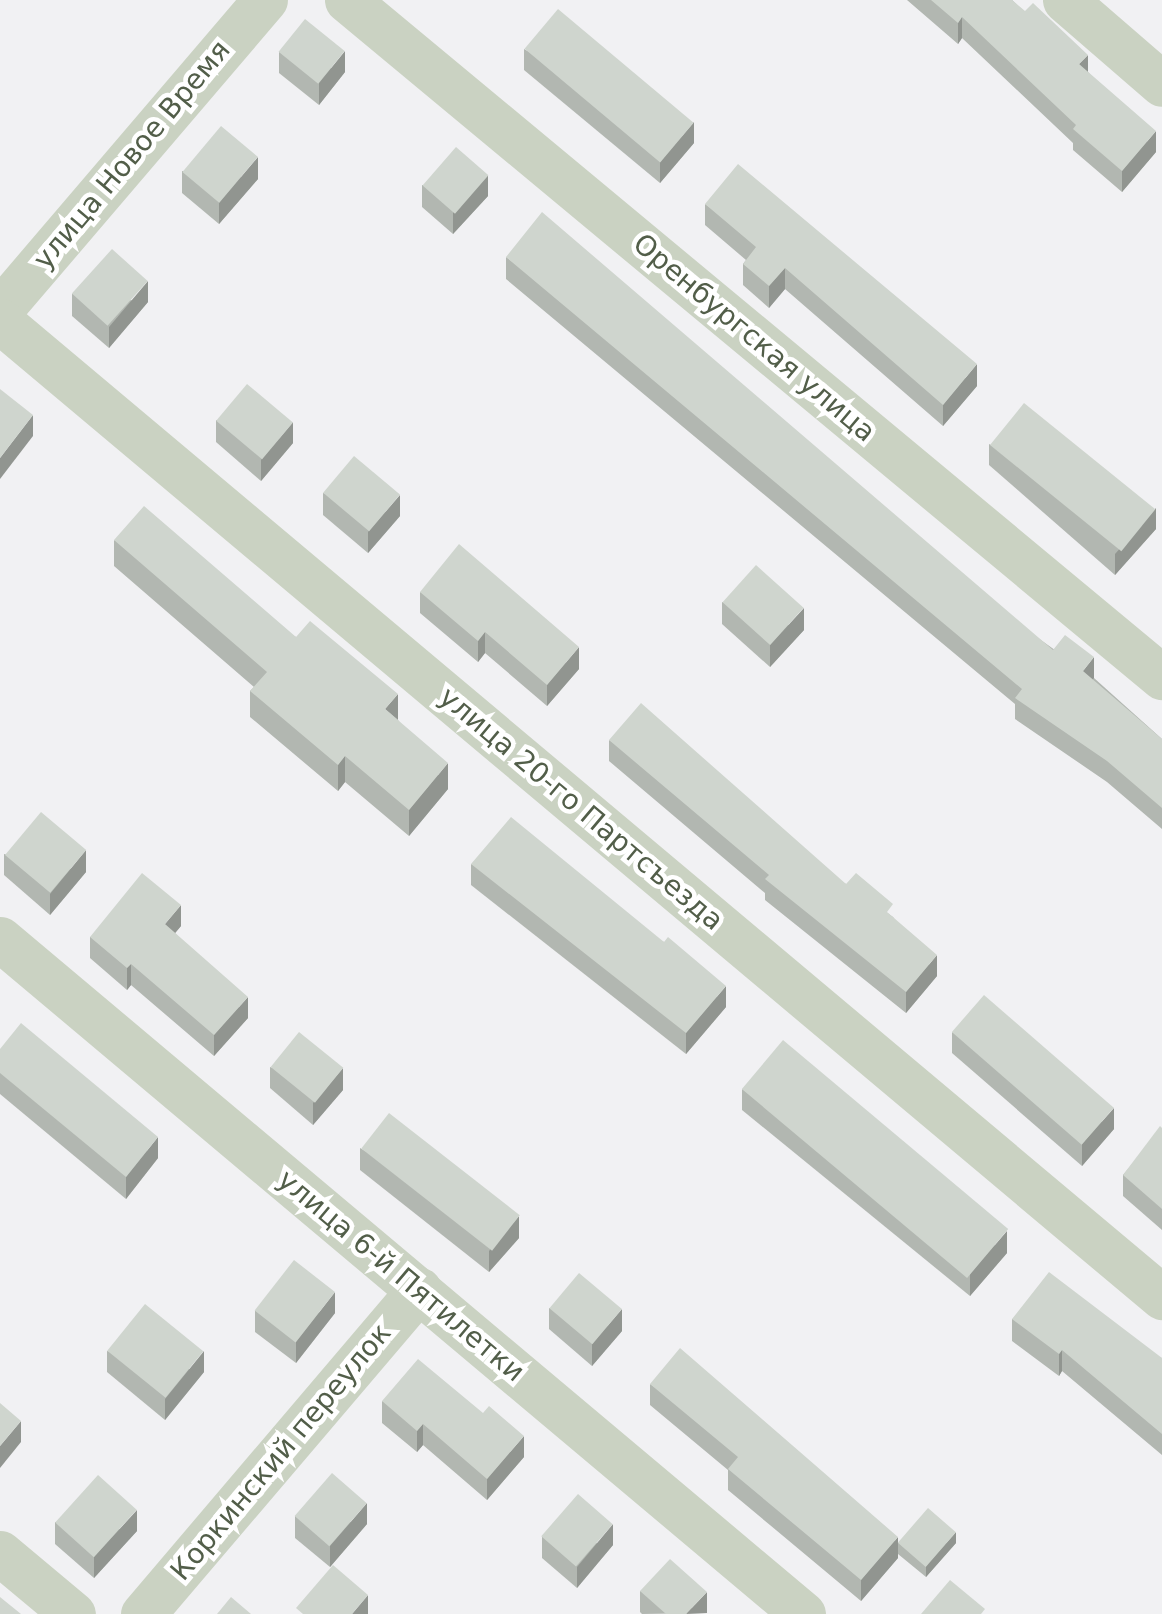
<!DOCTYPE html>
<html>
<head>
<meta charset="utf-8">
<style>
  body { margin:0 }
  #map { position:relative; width:1162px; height:1614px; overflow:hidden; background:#f1f1f3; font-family:"DejaVu Sans",sans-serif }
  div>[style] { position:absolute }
  .minor>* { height:45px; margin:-22.5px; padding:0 22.5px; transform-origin:22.5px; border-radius:22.5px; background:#cad2c2 }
  .wall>* { inset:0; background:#b2b7b1 }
  .shaded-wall>* { inset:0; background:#919590 }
  .building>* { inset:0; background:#cfd5ce; transform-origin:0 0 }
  span { translate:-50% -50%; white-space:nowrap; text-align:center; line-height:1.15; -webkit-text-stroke:9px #fff; paint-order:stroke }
  .street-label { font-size:28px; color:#525e49 }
</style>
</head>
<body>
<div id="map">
  <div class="minor">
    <i style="left:347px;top:0;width:1060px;rotate:39.72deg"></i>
    <i style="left:1065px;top:0;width:128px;rotate:40.9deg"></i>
    <i style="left:0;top:310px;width:408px;rotate:-49.5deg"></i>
    <i style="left:0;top:321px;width:1518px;rotate:40.03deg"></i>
    <i style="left:0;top:939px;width:1049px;rotate:40.05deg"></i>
    <i style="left:0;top:1553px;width:95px;rotate:39.9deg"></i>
    <i style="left:143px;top:1614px;width:426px;rotate:-49.6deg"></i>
  </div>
  <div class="wall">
    <i style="clip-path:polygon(907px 0,1012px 0,1088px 72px,1156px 152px,1122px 192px,1073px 150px,1073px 143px,962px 38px,958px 44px)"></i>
    <i style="clip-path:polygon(524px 49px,694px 143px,660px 183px,524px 70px)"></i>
    <i style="clip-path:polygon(279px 52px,345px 72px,319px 105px,279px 73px)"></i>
    <i style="clip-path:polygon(182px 171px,258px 179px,219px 224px,182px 193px)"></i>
    <i style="clip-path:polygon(422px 185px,488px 196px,453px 234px,422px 207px)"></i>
    <i style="clip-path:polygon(705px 204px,977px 386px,943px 426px,785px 289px,769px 308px,743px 285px,743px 264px,746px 260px,705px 225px)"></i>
    <i style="clip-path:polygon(506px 257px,1094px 678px,1162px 739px,1162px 829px,1107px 782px,1015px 719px,1015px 704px,506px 279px)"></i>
    <i style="clip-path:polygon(72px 294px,148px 302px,109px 348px,72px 316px)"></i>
    <i style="clip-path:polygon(216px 420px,293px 443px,261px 481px,216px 442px)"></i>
    <i style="clip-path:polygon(989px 444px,1156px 529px,1115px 575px,989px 465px)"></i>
    <i style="clip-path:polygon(323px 493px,400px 516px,368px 553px,323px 515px)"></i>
    <i style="clip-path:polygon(114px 540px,296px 637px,398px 720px,448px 789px,409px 836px,345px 782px,338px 791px,250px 717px,250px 691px,254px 687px,114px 566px)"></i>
    <i style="clip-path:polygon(420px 592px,579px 669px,547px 706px,485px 653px,478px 662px,420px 613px)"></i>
    <i style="clip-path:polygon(722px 602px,804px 630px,770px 667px,722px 624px)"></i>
    <i style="clip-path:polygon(609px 740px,846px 884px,893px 917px,937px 976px,906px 1013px,765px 900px,765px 893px,609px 761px)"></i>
    <i style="clip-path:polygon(4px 854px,86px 872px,50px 915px,4px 875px)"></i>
    <i style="clip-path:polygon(471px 864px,664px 942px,726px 1007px,686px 1054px,471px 885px)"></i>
    <i style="clip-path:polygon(181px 926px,175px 933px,248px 1018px,214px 1056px,131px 985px,127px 990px,90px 958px,90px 937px)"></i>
    <i style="clip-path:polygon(952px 1032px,1114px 1129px,1082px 1166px,952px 1053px)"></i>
    <i style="clip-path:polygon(0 1049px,158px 1158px,126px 1199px,0 1094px)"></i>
    <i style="clip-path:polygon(270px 1067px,343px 1090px,313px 1125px,270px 1088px)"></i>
    <i style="clip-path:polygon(742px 1089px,1007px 1253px,970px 1296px,742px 1110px)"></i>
    <i style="clip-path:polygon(1162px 1128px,1162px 1230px,1123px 1196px,1123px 1175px)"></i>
    <i style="clip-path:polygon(360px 1148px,519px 1238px,489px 1272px,360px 1170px)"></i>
    <i style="clip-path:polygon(549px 1308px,622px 1331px,592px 1366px,549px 1329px)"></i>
    <i style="clip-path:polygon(255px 1311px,335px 1313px,296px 1363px,255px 1332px)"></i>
    <i style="clip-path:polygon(1012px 1319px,1162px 1358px,1162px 1455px,1062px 1371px,1059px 1376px,1012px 1341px)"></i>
    <i style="clip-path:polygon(107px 1351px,204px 1372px,165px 1420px,107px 1372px)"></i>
    <i style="clip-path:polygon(650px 1384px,898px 1543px,956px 1543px,926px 1577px,898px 1554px,898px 1558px,861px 1601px,728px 1490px,728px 1470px,650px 1405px)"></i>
    <i style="clip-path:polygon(382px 1401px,524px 1457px,487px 1500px,423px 1445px,417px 1452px,382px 1423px)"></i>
    <i style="clip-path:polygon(295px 1516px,367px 1524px,330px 1567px,295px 1538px)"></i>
    <i style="clip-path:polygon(55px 1522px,137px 1531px,94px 1578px,55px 1544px)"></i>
    <i style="clip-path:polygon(542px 1537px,613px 1545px,577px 1588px,542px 1558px)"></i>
    <i style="clip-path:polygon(640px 1591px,707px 1613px,642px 1614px,640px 1612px)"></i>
  </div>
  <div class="shaded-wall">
    <i style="clip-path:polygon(962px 17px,962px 38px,958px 44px,958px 23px)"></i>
    <i style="clip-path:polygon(345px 51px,345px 72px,319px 105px,319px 83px)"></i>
    <i style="clip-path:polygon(1088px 55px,1088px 76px,1079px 64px)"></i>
    <i style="clip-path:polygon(694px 122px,694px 143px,660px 183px,660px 162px)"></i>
    <i style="clip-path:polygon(1156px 131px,1156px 152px,1122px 192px,1122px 171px)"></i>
    <i style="clip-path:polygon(258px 157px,258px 179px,219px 224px,219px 203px)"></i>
    <i style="clip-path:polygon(488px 175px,488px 196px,453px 234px,453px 213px)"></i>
    <i style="clip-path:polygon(785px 268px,785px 289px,769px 308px,769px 286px)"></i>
    <i style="clip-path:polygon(148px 281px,148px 302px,109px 348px,109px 327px)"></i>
    <i style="clip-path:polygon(977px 364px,977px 386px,943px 426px,943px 405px)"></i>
    <i style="clip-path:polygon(33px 415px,33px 436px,0 479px,0 458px)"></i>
    <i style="clip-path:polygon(293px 422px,293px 443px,261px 481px,261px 460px)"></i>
    <i style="clip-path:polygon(400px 495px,400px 516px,368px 553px,368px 532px)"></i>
    <i style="clip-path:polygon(1156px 508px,1156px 529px,1115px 575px,1115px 554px)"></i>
    <i style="clip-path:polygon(804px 608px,804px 630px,770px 667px,770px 645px)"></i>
    <i style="clip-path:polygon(485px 632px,485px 653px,478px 662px,478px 641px)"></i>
    <i style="clip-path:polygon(579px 647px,579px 669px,547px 706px,547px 685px)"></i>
    <i style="clip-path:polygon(1094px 657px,1094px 678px,1083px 692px,1083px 671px)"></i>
    <i style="clip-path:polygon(398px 694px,398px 720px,385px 709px)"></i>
    <i style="clip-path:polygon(345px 756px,345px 782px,338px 791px,338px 765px)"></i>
    <i style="clip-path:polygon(448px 763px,448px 789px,409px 836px,409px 810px)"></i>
    <i style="clip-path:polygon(86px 850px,86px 872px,50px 915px,50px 894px)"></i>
    <i style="clip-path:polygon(181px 905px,181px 926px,165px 945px,165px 924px)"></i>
    <i style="clip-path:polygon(937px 955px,937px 976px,906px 1013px,906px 992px)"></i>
    <i style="clip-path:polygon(131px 964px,131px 985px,127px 990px,127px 968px)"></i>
    <i style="clip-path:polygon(726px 986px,726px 1007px,686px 1054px,686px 1033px)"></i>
    <i style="clip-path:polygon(248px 997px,248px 1018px,214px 1056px,214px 1035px)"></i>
    <i style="clip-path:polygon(343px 1068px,343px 1090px,313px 1125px,313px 1103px)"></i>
    <i style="clip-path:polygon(1114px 1108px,1114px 1129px,1082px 1166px,1082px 1144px)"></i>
    <i style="clip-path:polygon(158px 1137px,158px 1158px,126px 1199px,126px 1177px)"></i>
    <i style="clip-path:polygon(519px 1216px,519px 1238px,489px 1272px,489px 1251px)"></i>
    <i style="clip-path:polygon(1007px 1231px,1007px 1253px,970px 1296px,970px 1274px)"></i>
    <i style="clip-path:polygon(335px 1292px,335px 1313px,296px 1363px,296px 1342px)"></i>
    <i style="clip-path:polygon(622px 1309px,622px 1331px,592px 1366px,592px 1344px)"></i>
    <i style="clip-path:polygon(1062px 1350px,1062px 1371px,1059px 1376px,1059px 1354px)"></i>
    <i style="clip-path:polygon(204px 1351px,204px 1372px,165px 1420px,165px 1399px)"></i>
    <i style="clip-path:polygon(21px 1421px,21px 1442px,0 1468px,0 1446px)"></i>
    <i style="clip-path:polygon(423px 1424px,423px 1445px,417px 1452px,417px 1431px)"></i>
    <i style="clip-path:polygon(524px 1436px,524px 1457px,487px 1500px,487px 1479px)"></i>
    <i style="clip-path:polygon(367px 1503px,367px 1524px,330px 1567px,330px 1546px)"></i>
    <i style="clip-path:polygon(137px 1510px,137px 1531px,94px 1578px,94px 1557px)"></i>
    <i style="clip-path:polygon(613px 1524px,613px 1545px,577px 1588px,577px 1567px)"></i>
    <i style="clip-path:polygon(956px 1532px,956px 1543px,926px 1577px,926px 1566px)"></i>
    <i style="clip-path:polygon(898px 1537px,898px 1558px,861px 1601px,861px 1580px)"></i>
    <i style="clip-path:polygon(707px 1592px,707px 1613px,686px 1614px)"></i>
    <i style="clip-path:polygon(368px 1595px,368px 1614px,352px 1614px)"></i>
  </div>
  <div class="building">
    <i style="clip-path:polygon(931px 0,1012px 0,1025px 11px,1033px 3px,1088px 55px,1079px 64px,1156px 131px,1122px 171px,1073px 129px,1076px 125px,962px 17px,958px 23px)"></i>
    <i style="left:558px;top:9px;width:177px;height:52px;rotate:40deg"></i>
    <i style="left:305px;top:19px;width:51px;height:42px;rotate:39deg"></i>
    <i style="left:221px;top:126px;width:48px;height:60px;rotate:40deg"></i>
    <i style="left:456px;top:147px;width:43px;height:51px;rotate:41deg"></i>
    <i style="clip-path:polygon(738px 164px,977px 364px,943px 405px,785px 268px,769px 286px,743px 264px,756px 247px,705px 204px)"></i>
    <i style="clip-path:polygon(542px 212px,1053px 650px,1065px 635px,1094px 657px,1083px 671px,1162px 739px,1162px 808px,1107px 761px,1015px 698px,1022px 689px,506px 257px)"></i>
    <i style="left:112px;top:249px;width:48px;height:60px;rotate:42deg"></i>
    <i style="left:247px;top:384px;width:60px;height:48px;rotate:40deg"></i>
    <i style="clip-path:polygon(0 389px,33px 415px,0 458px)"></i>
    <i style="left:1024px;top:403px;width:169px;height:54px;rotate:39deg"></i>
    <i style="left:354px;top:456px;width:60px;height:48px;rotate:40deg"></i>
    <i style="clip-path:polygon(144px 506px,296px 637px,310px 621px,398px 694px,385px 709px,448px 763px,409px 810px,345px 756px,338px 765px,250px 691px,267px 672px,114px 540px)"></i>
    <i style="clip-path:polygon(459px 544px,579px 647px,547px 685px,485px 632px,478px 641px,420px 592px)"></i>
    <i style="left:756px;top:565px;width:64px;height:50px;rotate:42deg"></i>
    <i style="clip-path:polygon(641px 703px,846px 884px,856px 873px,893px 904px,887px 912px,937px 955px,906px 992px,765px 879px,769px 875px,609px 740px)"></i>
    <i style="left:41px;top:812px;width:59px;height:56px;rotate:40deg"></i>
    <i style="clip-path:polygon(511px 817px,664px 942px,668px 937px,726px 986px,686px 1033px,471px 864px)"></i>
    <i style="clip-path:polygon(142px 873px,181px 905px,165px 924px,248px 997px,214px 1035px,131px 964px,127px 968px,90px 937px)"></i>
    <i style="left:984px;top:995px;width:172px;height:49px;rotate:41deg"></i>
    <i style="clip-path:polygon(21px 1023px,158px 1137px,126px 1177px,0 1073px,0 1049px)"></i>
    <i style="left:299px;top:1032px;width:57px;height:45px;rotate:39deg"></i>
    <i style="left:783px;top:1040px;width:294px;height:64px;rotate:40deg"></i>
    <i style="left:389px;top:1113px;width:166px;height:45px;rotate:38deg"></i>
    <i style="clip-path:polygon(1160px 1126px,1162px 1128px,1162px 1209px,1123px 1175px)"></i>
    <i style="left:294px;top:1260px;width:52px;height:64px;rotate:38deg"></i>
    <i style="clip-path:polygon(1049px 1272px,1162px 1358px,1162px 1434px,1062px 1350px,1059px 1354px,1012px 1319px)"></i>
    <i style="left:579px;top:1273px;width:56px;height:46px;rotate:40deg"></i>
    <i style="left:145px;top:1304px;width:75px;height:60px;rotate:39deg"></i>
    <i style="clip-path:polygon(680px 1348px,898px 1537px,861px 1580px,728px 1469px,738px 1457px,650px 1384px)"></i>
    <i style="clip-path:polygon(418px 1359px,483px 1413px,489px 1406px,524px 1436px,487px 1479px,423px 1424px,417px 1431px,382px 1401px)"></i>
    <i style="clip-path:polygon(0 1403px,21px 1421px,0 1446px)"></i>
    <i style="left:332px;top:1473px;width:46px;height:57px;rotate:41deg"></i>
    <i style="left:98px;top:1475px;width:52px;height:64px;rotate:42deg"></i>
    <i style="left:578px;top:1494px;width:46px;height:56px;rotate:41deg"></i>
    <i style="left:928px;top:1508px;width:37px;height:46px;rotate:41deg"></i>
    <i style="clip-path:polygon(670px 1559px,707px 1592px,686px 1614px,666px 1614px,640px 1591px)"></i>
    <i style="clip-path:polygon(333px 1565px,368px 1595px,352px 1614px,303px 1614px,296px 1608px)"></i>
    <i style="clip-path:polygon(950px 1580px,985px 1609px,981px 1614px,921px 1614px)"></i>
    <i style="clip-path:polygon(0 1597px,21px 1614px,0 1614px)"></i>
    <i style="clip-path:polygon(231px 1597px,251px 1614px,217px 1614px)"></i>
  </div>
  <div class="street-label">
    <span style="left:132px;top:155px;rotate:-50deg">улица Новое Время</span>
    <span style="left:754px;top:338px;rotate:40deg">Оренбургская улица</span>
    <span style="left:581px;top:809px;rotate:40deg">улица 20-го Партсъезда</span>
    <span style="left:401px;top:1276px;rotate:40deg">улица 6-й Пятилетки</span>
    <span style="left:281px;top:1452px;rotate:-50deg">Коркинский переулок</span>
  </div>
</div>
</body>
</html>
